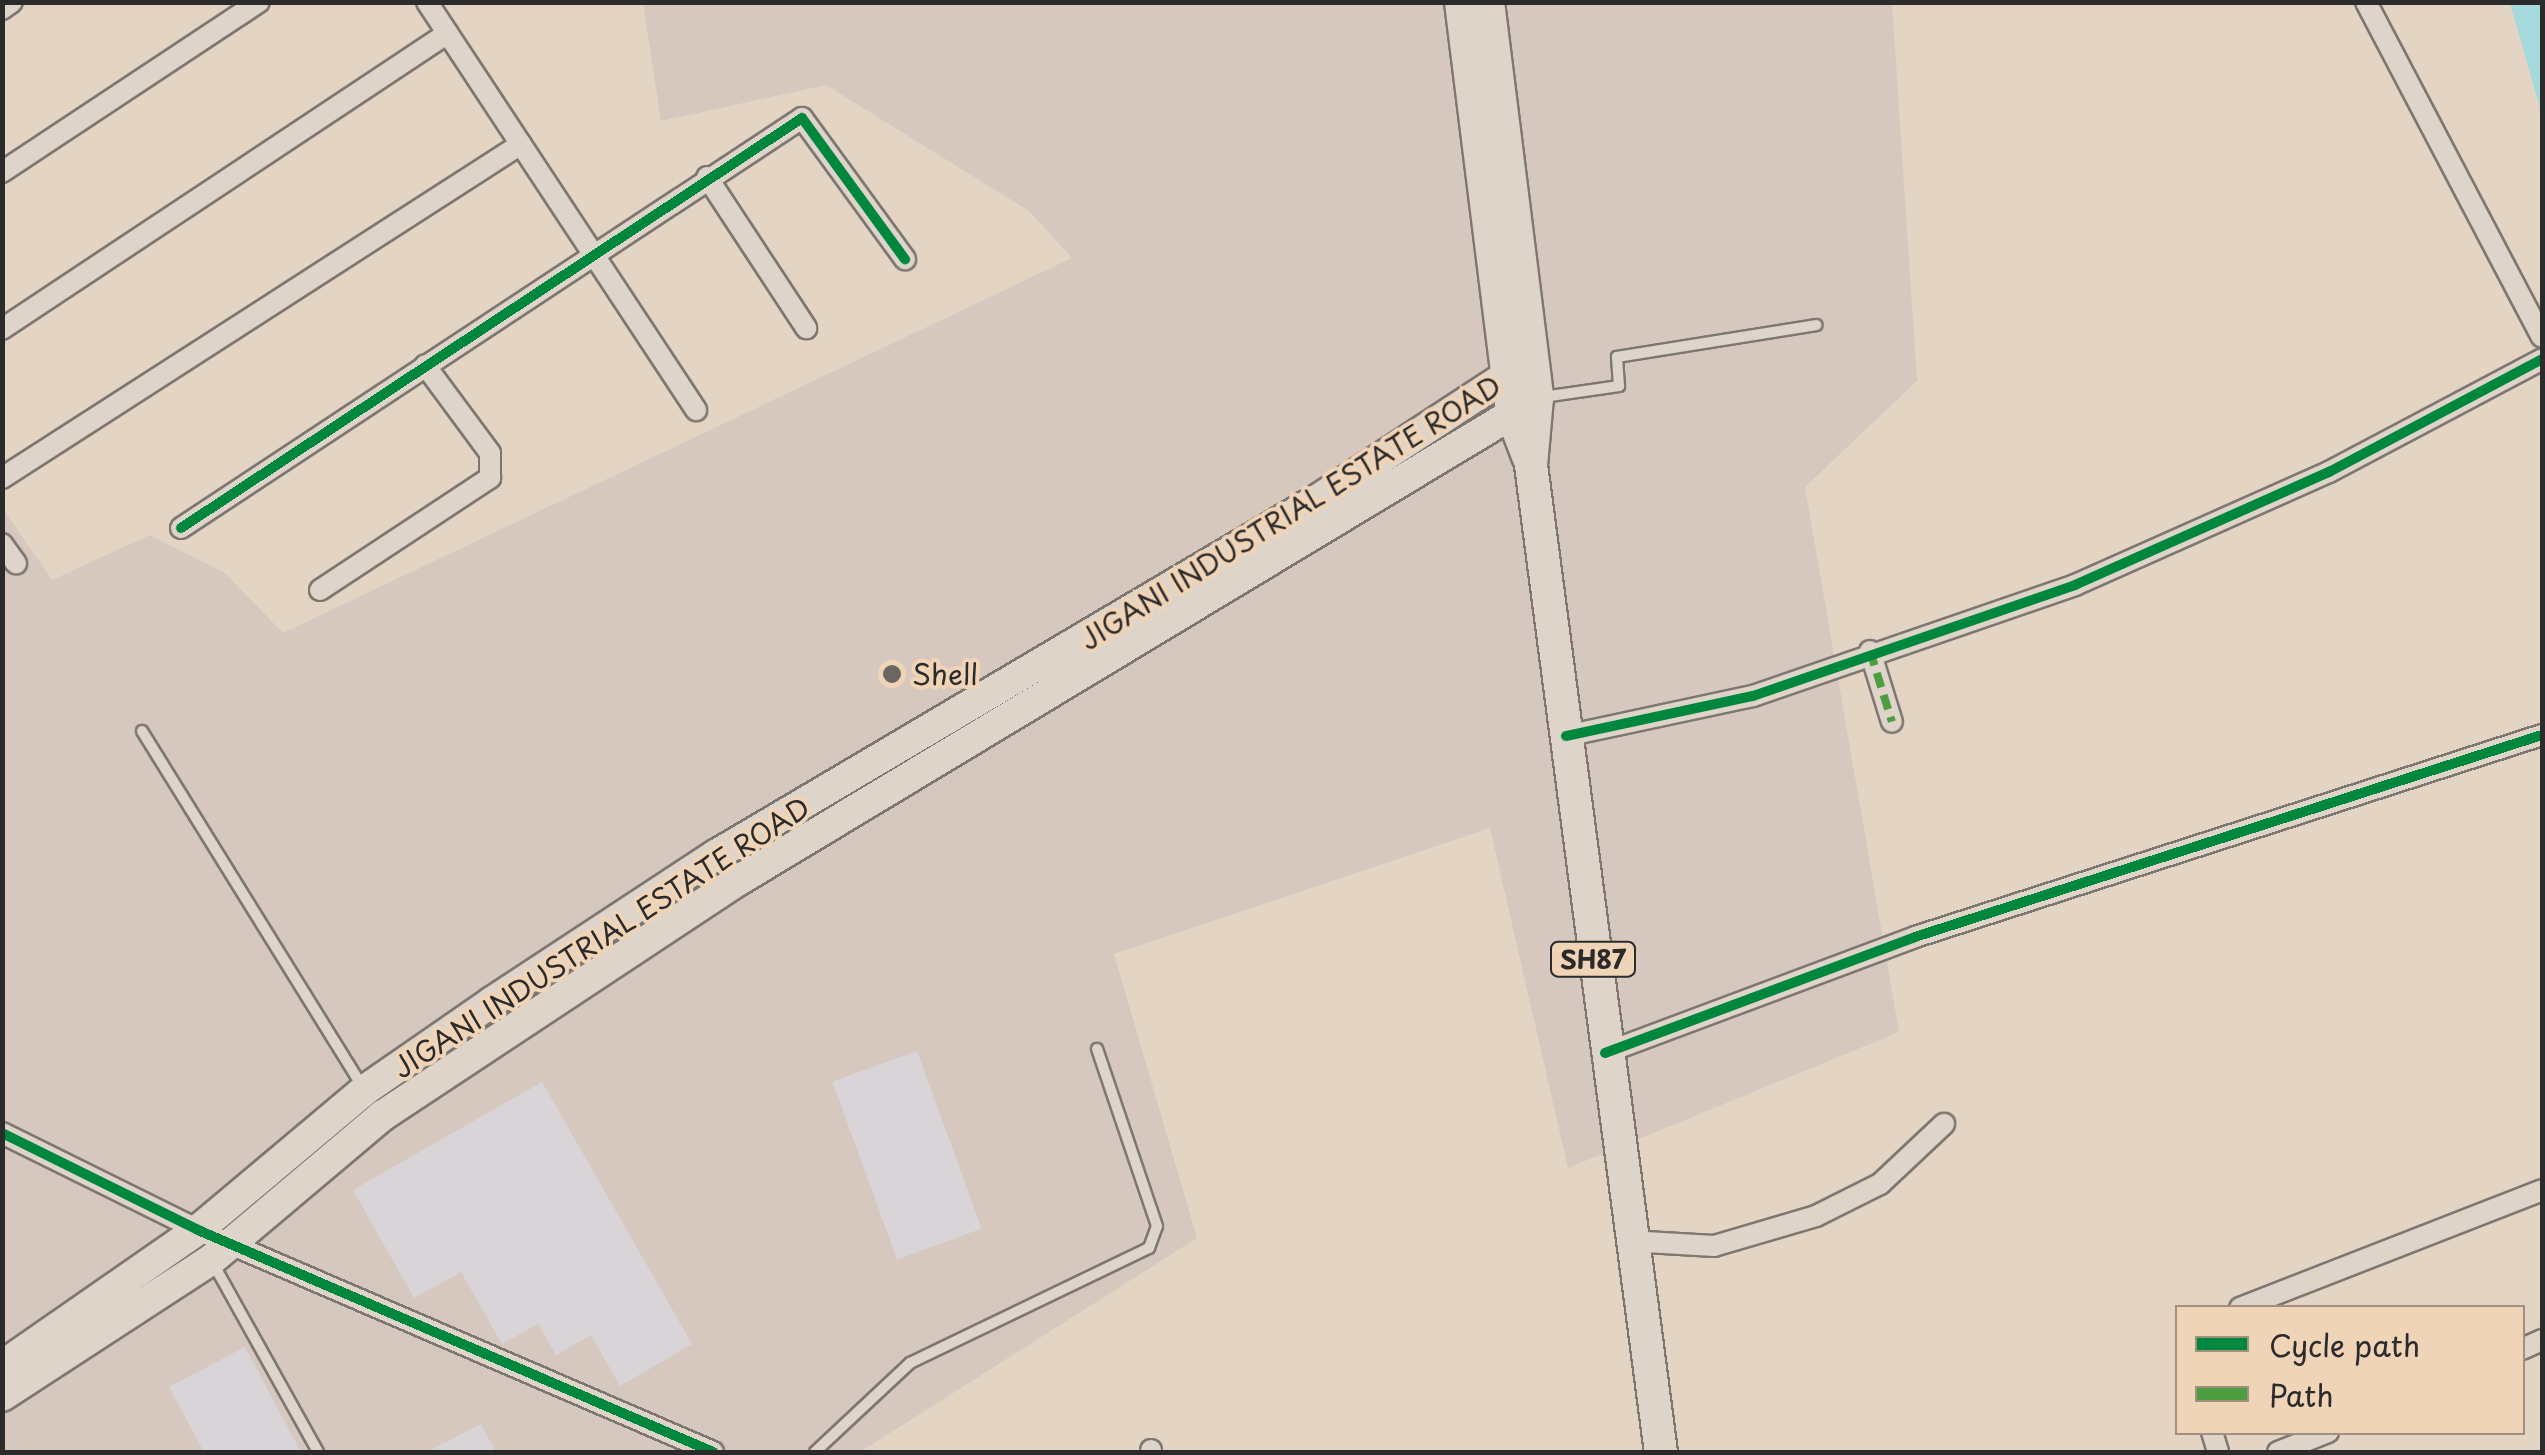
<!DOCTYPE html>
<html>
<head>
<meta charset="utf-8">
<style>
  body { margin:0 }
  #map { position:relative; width:2545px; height:1455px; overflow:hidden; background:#e3d4c4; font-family:"Playpen Sans",sans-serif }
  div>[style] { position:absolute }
  .built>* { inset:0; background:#d7c8bf }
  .water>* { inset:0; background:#a6dadc }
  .building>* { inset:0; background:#d9d4d7; transform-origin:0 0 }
  .roads { filter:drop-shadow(2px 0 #7e7770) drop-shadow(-2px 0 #7e7770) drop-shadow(0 2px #7e7770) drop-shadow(0 -2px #7e7770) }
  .service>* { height:10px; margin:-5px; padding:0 5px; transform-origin:5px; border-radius:5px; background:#ded4c9 }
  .minor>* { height:20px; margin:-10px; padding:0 10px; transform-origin:10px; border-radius:10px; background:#ded4c9 }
  .secondary>* { height:30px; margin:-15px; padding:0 15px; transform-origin:15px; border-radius:15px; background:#ded4c9 }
  .primary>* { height:32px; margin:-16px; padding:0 16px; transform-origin:16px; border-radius:16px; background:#ded4c9 }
  .quiet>* { height:8px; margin-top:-4px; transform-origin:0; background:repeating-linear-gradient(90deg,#4f9d41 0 15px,transparent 0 23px) }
  .cycleway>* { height:10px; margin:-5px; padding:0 5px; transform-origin:5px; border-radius:5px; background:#00873e }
  .dots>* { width:28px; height:28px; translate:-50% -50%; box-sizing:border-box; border:5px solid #f0d4b7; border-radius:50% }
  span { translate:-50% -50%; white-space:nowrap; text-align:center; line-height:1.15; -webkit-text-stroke:8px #f0d4b7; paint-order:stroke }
  .shield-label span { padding:2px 8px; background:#f0d4b7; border:2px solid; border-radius:8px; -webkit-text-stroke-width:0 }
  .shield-label { font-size:25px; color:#2b2b2b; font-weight:700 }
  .street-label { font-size:28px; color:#2b2b2b }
  .poi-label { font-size:28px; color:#2b2b2b }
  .left { translate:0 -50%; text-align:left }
  .frame { position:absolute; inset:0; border:5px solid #2b2b2b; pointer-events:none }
  .legend { position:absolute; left:2175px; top:1305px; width:350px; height:130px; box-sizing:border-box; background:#f0d4b7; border:2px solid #a1907f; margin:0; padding:12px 18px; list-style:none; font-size:30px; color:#2b2b2b }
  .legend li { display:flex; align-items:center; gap:20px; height:50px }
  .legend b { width:50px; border:2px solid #a1907f }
</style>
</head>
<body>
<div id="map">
  <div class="built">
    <i style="clip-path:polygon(643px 3px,1892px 3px,1917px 381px,1805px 487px,1899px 1032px,1568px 1168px,1490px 828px,1114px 954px,1197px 1238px,860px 1452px,3px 1452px,2px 507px,52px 580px,150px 535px,225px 573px,283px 633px,1072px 258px,1029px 211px,826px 85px,661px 121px)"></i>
  </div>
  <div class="water">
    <i style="clip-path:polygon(2510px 3px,2542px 3px,2542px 115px)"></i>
  </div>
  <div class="building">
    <i style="left:917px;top:1051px;width:189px;height:90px;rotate:70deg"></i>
    <i style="clip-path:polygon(542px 1082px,692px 1344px,620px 1386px,591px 1335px,556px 1355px,538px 1324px,502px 1344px,461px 1272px,414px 1298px,353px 1190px)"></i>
    <i style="clip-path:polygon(245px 1347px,301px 1452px,204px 1452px,169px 1387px)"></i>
    <i style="clip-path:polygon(481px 1424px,496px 1452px,427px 1452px)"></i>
  </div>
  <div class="roads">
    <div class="service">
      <i style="left:1543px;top:397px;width:77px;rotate:-8.2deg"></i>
      <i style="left:1619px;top:386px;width:29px;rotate:-94deg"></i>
      <i style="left:1617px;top:357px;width:202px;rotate:-9.1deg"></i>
      <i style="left:142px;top:731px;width:421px;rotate:58.2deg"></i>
      <i style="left:214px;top:1265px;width:214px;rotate:60.9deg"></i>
      <i style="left:815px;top:1452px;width:130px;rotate:-43.1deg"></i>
      <i style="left:910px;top:1363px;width:265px;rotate:-25.7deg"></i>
      <i style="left:1149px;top:1248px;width:23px;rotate:-70deg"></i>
      <i style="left:1157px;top:1226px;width:187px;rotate:-108.7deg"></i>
    </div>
    <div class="minor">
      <i style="left:427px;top:2px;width:489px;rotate:56.6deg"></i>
      <i style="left:2366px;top:2px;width:378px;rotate:62.3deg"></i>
      <i style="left:2px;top:9px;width:12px;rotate:-35deg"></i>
      <i style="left:2px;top:172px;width:308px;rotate:-33.5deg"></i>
      <i style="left:707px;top:177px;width:181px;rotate:56.7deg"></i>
      <i style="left:2px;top:329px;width:535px;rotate:-33.57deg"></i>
      <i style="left:2px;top:478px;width:617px;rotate:-32.76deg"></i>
      <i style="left:181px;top:528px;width:744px;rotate:-33.43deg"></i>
      <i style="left:802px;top:118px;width:175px;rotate:53.9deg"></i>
      <i style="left:2px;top:544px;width:24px;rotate:54deg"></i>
      <i style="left:320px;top:590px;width:204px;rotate:-33.4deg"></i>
      <i style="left:490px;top:478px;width:25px;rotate:-90deg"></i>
      <i style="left:490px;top:453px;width:109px;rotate:-126.5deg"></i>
      <i style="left:1870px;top:651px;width:74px;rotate:72.8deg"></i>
      <i style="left:1566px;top:736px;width:191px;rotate:-12.1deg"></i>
      <i style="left:1753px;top:696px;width:341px;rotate:-19deg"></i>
      <i style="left:2075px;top:585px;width:278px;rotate:-24deg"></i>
      <i style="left:2329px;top:472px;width:241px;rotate:-27.9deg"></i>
      <i style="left:1605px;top:1053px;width:331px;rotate:-20.5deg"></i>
      <i style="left:1915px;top:937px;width:659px;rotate:-17.86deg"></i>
      <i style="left:2px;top:1133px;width:219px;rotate:26.3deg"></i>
      <i style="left:198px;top:1230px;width:561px;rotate:23.32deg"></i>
      <i style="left:1629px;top:1241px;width:85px;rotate:3.4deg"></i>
      <i style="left:1714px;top:1246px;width:106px;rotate:-16.4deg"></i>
      <i style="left:1816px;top:1216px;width:72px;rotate:-26.6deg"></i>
      <i style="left:1880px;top:1184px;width:88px;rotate:-43.2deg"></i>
      <i style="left:2240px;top:1308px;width:324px;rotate:-21.3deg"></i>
      <i style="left:2522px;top:1349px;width:22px;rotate:-24deg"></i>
      <i style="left:2212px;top:1432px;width:21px;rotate:73deg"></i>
      <i style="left:1151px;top:1450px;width:2px;rotate:90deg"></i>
      <i style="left:2278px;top:1452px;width:54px;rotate:-21.8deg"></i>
    </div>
    <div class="secondary">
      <i style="left:2px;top:1366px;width:239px;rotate:-34.8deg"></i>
      <i style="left:198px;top:1230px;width:218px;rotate:-40deg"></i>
      <i style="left:365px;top:1090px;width:155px;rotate:-34.7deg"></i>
      <i style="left:492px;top:1002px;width:268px;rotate:-33.3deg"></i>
      <i style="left:716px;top:855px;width:698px;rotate:-30.57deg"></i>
      <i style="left:1317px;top:500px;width:245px;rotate:-33.2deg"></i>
      <i style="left:2px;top:1396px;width:249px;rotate:-33.1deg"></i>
      <i style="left:211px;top:1260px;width:224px;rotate:-40.1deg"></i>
      <i style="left:382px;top:1116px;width:428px;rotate:-33.5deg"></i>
      <i style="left:739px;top:880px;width:926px;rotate:-31.08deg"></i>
    </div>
    <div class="primary">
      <i style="left:1461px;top:2px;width:418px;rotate:82.9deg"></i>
      <i style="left:1513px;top:417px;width:42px;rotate:69deg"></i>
      <i style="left:1488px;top:2px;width:399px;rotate:82.9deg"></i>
      <i style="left:1537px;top:398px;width:67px;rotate:95.1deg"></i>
      <i style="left:1531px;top:465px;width:996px;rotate:82.5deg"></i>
    </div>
  </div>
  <div class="quiet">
    <i style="left:1870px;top:651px;width:74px;rotate:72.8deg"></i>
  </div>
  <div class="cycleway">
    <i style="left:181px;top:528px;width:744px;rotate:-33.43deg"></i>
    <i style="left:802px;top:118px;width:175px;rotate:53.9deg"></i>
    <i style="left:1566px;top:736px;width:191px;rotate:-12.1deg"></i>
    <i style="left:1753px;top:696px;width:341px;rotate:-19deg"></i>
    <i style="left:2075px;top:585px;width:278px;rotate:-24deg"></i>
    <i style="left:2329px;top:472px;width:241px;rotate:-27.9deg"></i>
    <i style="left:1605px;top:1053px;width:331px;rotate:-20.5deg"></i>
    <i style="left:1915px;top:937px;width:659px;rotate:-17.86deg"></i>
    <i style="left:2px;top:1133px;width:219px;rotate:26.3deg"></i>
    <i style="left:198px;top:1230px;width:561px;rotate:23.32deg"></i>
  </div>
  <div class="dots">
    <i style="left:892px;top:674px;background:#6b6661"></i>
  </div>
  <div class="shield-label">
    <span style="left:1593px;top:959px">SH87</span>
  </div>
  <div class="street-label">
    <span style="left:1290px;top:512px;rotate:-32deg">JIGANI INDUSTRIAL ESTATE ROAD</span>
    <span style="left:601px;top:937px;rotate:-33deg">JIGANI INDUSTRIAL ESTATE ROAD</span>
  </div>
  <div class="poi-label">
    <span class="left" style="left:912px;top:674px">Shell</span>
  </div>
  <div class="frame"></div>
  <ul class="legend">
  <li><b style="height:12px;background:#00873e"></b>Cycle path</li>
  <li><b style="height:12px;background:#4f9d41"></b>Path</li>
  </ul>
</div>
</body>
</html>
